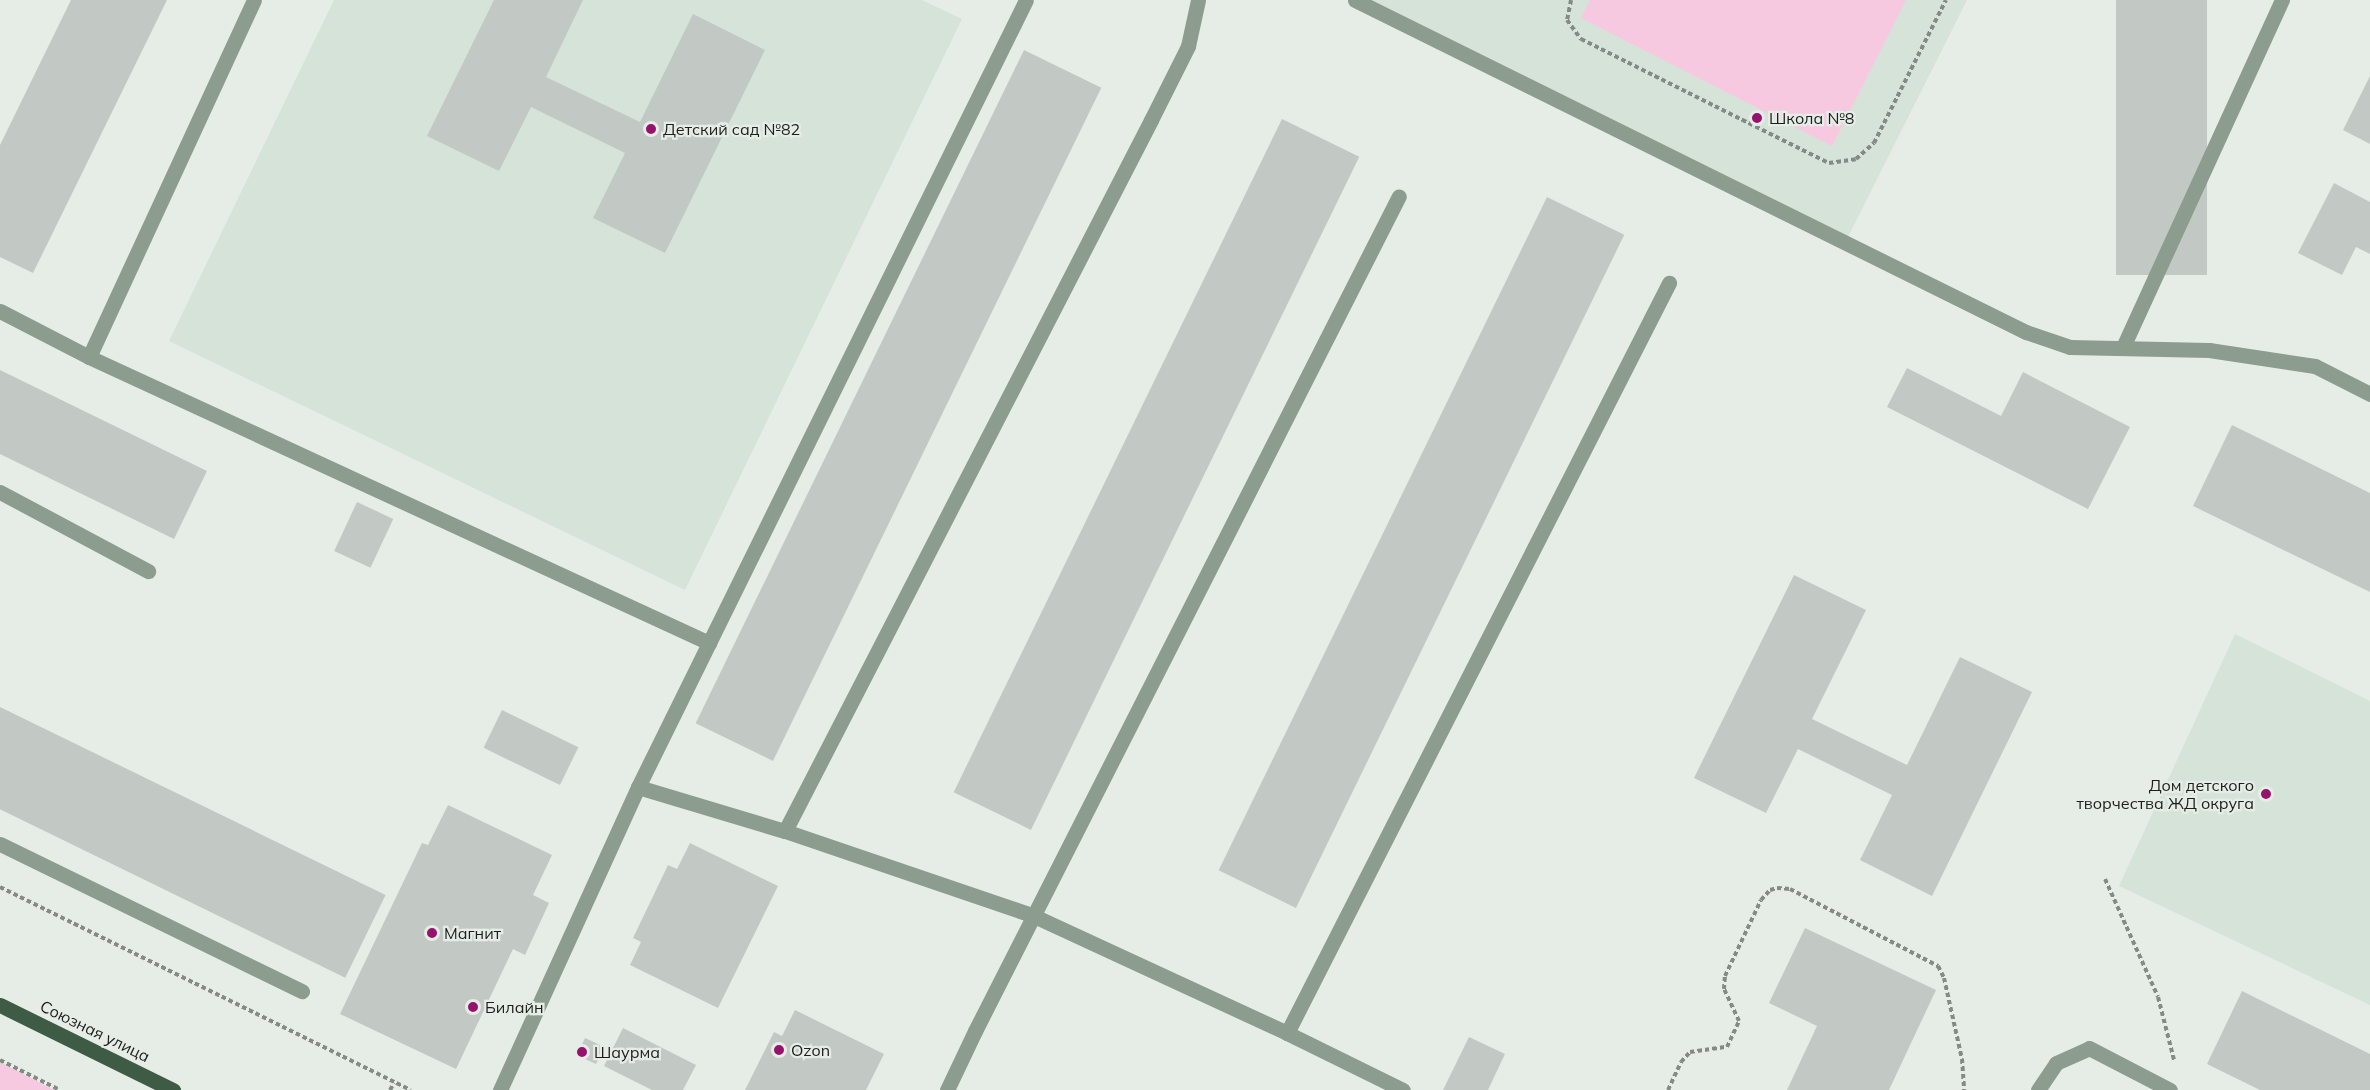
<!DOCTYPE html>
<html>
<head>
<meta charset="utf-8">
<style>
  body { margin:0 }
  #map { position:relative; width:2370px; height:1090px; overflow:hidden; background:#e6ede7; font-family:Mulish,sans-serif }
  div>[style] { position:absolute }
  .built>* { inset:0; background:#d5e3d8 }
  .green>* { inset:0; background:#f6c9e1 }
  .building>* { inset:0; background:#c2c9c4; transform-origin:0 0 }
  .path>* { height:4px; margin-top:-2px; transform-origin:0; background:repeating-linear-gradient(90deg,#858a86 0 4.5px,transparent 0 7.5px) }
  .lane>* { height:15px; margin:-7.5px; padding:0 7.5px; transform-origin:7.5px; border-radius:7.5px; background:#8c9d8f }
  .street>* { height:15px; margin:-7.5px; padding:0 7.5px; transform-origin:7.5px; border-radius:7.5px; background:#8c9d8f }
  .primary>* { height:15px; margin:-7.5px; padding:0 7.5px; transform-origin:7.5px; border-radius:7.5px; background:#3e5c45 }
  .dots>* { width:16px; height:16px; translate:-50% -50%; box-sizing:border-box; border:3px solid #e6ede7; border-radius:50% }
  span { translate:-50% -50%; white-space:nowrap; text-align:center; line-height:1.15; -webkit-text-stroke:4.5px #e6ede7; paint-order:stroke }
  .poi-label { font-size:16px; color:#1c1e1c }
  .left { translate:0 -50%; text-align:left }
  .right { translate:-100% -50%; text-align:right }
  .street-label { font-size:16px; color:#1c1e1c }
</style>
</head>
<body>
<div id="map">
  <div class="built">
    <i style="clip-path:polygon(334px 0,922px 0,962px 19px,685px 590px,169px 341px)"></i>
    <i style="clip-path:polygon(1367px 0,1967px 0,1848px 237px)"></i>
    <i style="clip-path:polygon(2235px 634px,2370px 701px,2370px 1005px,2119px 886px)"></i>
  </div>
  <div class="green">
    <i style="clip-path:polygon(1590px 0,1906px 0,1832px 146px,1581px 18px)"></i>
    <i style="clip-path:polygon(0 1062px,54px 1090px,0 1090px)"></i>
  </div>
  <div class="building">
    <i style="clip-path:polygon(71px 0,167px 0,33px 273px,0 257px,0 145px)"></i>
    <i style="clip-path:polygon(494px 0,583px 0,546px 77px,640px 122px,693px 14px,765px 50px,665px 253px,593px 218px,625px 153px,531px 107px,499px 171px,427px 136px)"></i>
    <i style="left:2116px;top:0;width:91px;height:275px"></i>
    <i style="left:1024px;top:50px;width:86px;height:749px;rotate:26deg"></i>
    <i style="clip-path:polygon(2370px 76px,2370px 144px,2343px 130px)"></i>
    <i style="left:1282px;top:119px;width:86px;height:749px;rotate:26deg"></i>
    <i style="clip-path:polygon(2334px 183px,2370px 202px,2370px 254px,2356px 247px,2342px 275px,2298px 253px)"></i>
    <i style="left:1547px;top:197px;width:86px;height:749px;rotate:26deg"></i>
    <i style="clip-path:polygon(1907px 368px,2001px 416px,2023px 372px,2130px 427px,2088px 509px,1887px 407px)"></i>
    <i style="clip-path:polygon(0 370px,207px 471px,174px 539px,0 454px)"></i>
    <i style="clip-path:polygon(2232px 425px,2370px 493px,2370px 592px,2193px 506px)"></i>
    <i style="left:357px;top:502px;width:40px;height:54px;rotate:25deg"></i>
    <i style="clip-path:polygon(1794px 575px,1866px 610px,1812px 719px,1907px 765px,1960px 657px,2032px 692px,1932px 896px,1860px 860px,1892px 795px,1798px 749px,1766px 813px,1694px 778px)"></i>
    <i style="left:0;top:707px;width:429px;height:92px;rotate:26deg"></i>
    <i style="left:502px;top:710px;width:85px;height:42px;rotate:26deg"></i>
    <i style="clip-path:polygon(448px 805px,552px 855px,533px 895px,549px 903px,525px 955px,513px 949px,456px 1069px,340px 1014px,422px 843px,428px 845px)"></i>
    <i style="clip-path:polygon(690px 843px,778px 886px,718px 1008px,630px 965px,641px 942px,633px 938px,668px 865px,677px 869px)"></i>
    <i style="clip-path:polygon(1805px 928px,1936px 990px,1889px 1090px,1787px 1090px,1817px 1026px,1769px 1003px)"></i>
    <i style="clip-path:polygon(2242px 991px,2370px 1054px,2370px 1090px,2260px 1090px,2207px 1064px)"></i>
    <i style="clip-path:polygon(795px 1010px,884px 1054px,866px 1090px,745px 1090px,774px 1032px,782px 1036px)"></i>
    <i style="clip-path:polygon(623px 1028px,696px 1065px,683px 1090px,652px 1090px,604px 1066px)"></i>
    <i style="clip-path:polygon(1469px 1037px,1505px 1054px,1488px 1090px,1443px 1090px)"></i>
    <i style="left:585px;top:1038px;width:21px;height:19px;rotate:25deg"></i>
  </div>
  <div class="path">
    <i style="left:1571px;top:0;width:20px;rotate:101deg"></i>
    <i style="left:1567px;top:20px;width:24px;rotate:54deg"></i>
    <i style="left:1581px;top:39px;width:277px;rotate:26.6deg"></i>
    <i style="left:1829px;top:163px;width:27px;rotate:-8deg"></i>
    <i style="left:1856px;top:159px;width:24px;rotate:-42deg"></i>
    <i style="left:1874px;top:143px;width:160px;rotate:-63.3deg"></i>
    <i style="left:2105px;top:879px;width:129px;rotate:65.8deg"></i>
    <i style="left:2158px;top:997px;width:65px;rotate:75.7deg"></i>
    <i style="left:0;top:887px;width:458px;rotate:26.3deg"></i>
    <i style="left:0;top:1060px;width:67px;rotate:26.6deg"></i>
    <i style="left:390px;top:1090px;width:8px;rotate:-60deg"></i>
    <i style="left:1668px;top:1090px;width:31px;rotate:-65deg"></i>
    <i style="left:1681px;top:1062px;width:13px;rotate:-48deg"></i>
    <i style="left:1690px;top:1052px;width:37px;rotate:-8deg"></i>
    <i style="left:1727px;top:1047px;width:29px;rotate:-65deg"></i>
    <i style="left:1739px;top:1021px;width:35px;rotate:-115deg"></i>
    <i style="left:1724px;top:989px;width:13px;rotate:-86deg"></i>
    <i style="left:1725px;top:976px;width:84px;rotate:-64.7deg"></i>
    <i style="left:1761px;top:900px;width:13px;rotate:-48deg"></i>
    <i style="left:1770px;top:890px;width:7px;rotate:-16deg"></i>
    <i style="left:1777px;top:888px;width:13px;rotate:4deg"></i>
    <i style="left:1790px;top:889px;width:167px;rotate:27.5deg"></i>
    <i style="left:1938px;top:966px;width:13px;rotate:63deg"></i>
    <i style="left:1944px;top:978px;width:83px;rotate:77.5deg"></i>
    <i style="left:1962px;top:1059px;width:31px;rotate:86deg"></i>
  </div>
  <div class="lane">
    <i style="left:0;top:311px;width:100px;rotate:27.3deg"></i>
    <i style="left:89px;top:357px;width:393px;rotate:-65.2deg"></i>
    <i style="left:2123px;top:347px;width:382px;rotate:-65.4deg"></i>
    <i style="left:89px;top:357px;width:683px;rotate:24.76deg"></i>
    <i style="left:0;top:492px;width:168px;rotate:28.1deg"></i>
    <i style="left:638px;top:787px;width:153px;rotate:16.7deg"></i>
    <i style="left:785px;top:831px;width:263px;rotate:18.8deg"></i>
    <i style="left:1034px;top:916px;width:279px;rotate:24.8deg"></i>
    <i style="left:1287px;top:1033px;width:842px;rotate:-63.01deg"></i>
    <i style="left:785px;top:831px;width:800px;rotate:-62.76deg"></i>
    <i style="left:1151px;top:120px;width:83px;rotate:-63.4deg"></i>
    <i style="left:1188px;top:46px;width:47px;rotate:-77.7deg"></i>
    <i style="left:0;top:844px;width:336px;rotate:26deg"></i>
    <i style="left:1287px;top:1033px;width:129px;rotate:26.2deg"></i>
    <i style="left:500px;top:1090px;width:333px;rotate:-65.5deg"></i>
    <i style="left:638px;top:787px;width:877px;rotate:-63.76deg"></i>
    <i style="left:947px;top:1090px;width:65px;rotate:-64.6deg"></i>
    <i style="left:975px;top:1031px;width:936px;rotate:-63.08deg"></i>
    <i style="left:2038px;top:1090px;width:32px;rotate:-56deg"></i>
    <i style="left:2056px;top:1063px;width:36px;rotate:-24deg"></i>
    <i style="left:2089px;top:1048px;width:91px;rotate:27.4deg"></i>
  </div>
  <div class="street">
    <i style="left:1355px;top:0;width:749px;rotate:26.33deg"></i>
    <i style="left:2026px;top:332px;width:46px;rotate:18.8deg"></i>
    <i style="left:2070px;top:347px;width:139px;rotate:1.2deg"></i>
    <i style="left:2209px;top:350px;width:107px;rotate:8.6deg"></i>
    <i style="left:2315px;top:366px;width:62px;rotate:27deg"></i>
  </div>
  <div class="primary">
    <i style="left:0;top:1005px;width:193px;rotate:26.2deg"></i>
  </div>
  <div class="dots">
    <i style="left:1757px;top:118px;background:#95136c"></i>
    <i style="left:651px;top:129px;background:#95136c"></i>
    <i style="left:2266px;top:794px;background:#95136c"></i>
    <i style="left:432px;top:933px;background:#95136c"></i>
    <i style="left:473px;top:1007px;background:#95136c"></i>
    <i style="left:779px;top:1050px;background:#95136c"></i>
    <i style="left:582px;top:1052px;background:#95136c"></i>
  </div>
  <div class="poi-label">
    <span class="left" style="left:1769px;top:118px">Школа №8</span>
    <span class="left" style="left:663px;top:129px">Детский сад №82</span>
    <span class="right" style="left:2254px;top:794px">Дом детского<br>творчества ЖД округа</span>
    <span class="left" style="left:444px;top:933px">Магнит</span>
    <span class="left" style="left:485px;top:1007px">Билайн</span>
    <span class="left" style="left:791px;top:1050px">Ozon</span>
    <span class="left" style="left:594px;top:1052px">Шаурма</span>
  </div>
  <div class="street-label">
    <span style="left:95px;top:1031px;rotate:26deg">Союзная улица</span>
  </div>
</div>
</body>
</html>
